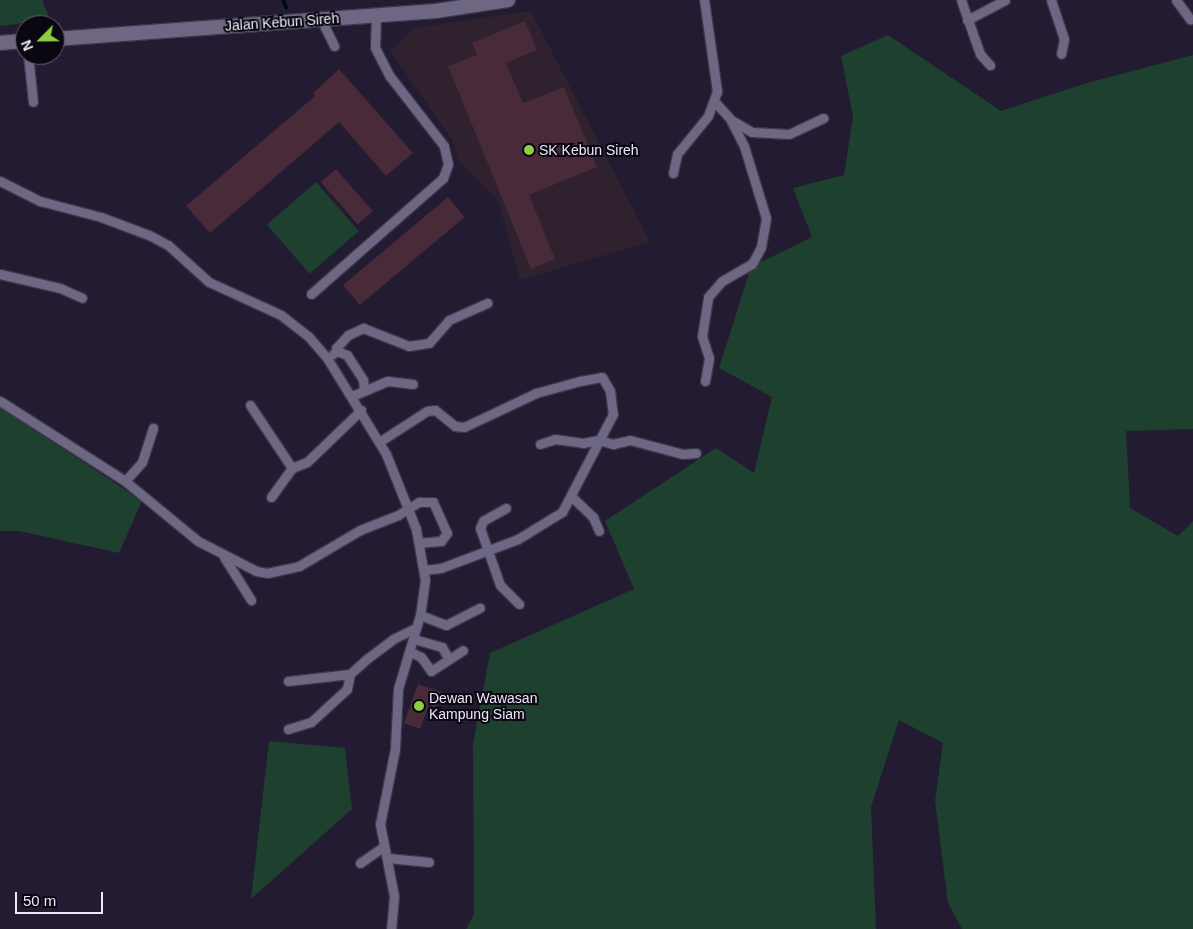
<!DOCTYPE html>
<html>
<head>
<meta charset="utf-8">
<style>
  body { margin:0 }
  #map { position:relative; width:1193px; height:929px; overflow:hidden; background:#221b32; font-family:Arial,sans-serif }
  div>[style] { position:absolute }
  .education>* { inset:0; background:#2f212e }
  .green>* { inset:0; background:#1e402e; transform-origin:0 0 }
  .stream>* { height:4px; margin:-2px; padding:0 2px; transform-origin:2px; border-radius:2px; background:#000b0f }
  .building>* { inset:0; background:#492a39; transform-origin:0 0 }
  .roads { filter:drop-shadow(1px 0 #3d374a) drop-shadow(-1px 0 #3d374a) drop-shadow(0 1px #3d374a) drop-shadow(0 -1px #3d374a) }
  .street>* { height:9px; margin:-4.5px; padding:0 4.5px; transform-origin:4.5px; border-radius:4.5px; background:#6e6784 }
  .secondary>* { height:14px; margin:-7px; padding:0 7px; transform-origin:7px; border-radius:7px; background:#6e6784 }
  .dots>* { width:14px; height:14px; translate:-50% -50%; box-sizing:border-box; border:2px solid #0a0712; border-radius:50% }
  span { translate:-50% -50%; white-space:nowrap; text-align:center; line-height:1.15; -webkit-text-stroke:4px #0a0712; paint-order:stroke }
  .street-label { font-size:14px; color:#ece8f8 }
  .poi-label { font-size:14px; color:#ece8f8 }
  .left { translate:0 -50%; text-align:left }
  .north { position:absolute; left:15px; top:15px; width:50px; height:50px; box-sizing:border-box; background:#0a0712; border:1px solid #64616e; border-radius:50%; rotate:247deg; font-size:14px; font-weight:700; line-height:20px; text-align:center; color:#ece8f8 }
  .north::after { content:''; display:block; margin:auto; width:18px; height:22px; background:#8fcd42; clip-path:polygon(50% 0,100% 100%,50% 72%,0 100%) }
  .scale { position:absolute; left:15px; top:892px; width:88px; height:22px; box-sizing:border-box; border:2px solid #ece8f8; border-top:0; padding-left:6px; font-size:15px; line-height:18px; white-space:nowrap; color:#ece8f8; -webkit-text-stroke:4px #0a0712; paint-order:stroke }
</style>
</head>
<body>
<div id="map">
  <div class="education">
    <i style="clip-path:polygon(531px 11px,650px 242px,520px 280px,498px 201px,458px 161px,452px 140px,390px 51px,413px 28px)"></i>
  </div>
  <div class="green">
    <i style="clip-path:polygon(0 0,42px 0,50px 20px,0 26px)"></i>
    <i style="clip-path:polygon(888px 35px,1001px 111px,1087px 83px,1193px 55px,1193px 429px,1126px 431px,1130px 508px,1178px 536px,1193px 521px,1193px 929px,962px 929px,948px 903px,935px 801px,943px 743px,899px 720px,871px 807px,876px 929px,466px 929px,474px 914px,473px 744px,490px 653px,634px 589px,605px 521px,716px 448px,754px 473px,772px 397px,719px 368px,751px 267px,812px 237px,793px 188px,844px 175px,853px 117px,841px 56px)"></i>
    <i style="left:316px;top:182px;width:65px;height:65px;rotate:49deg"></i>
    <i style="clip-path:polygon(0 407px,142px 501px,119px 553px,19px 531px,0 531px)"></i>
    <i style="clip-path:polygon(269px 741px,345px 748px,352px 809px,251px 899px)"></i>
  </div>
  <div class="stream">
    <i style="left:283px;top:0;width:8px;rotate:67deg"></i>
  </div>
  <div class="building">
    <i style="clip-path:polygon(525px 21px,537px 50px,506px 63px,523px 103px,564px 87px,597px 167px,529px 195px,555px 259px,531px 269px,448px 66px,477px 55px,472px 43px)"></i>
    <i style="clip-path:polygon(339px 69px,413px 153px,386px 176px,339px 122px,210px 233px,186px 206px,315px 96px,313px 93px)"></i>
    <i style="left:336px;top:169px;width:56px;height:20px;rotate:49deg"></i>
    <i style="left:448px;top:197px;width:26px;height:137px;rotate:50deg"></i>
    <i style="clip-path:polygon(418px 684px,441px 692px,436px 707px,429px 705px,420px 729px,404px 723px)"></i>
  </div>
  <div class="roads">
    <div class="street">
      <i style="left:961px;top:0;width:57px;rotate:70.6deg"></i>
      <i style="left:980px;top:54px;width:15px;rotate:48deg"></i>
      <i style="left:1051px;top:0;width:41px;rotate:71.6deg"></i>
      <i style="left:1064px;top:39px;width:15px;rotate:101deg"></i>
      <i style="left:1176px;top:0;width:24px;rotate:54deg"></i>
      <i style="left:321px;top:19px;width:30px;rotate:64deg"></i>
      <i style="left:967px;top:20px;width:43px;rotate:-27.8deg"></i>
      <i style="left:28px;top:55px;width:47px;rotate:83.9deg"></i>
      <i style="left:715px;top:102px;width:24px;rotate:48deg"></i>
      <i style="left:731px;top:120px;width:24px;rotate:30deg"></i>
      <i style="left:752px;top:132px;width:37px;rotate:3deg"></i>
      <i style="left:789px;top:134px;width:38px;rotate:-25deg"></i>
      <i style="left:673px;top:173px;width:19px;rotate:-78deg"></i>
      <i style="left:677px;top:154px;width:49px;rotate:-50.8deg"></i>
      <i style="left:708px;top:116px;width:27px;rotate:-70deg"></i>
      <i style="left:717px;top:91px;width:92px;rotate:-98.1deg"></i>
      <i style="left:0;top:181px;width:45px;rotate:26.6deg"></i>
      <i style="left:40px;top:201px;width:63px;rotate:14.7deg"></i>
      <i style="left:101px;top:217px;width:51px;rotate:20.6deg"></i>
      <i style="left:149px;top:235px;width:21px;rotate:28deg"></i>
      <i style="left:168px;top:245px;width:55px;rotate:42.1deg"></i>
      <i style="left:209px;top:282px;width:79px;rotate:24.6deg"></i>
      <i style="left:281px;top:315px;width:34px;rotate:38deg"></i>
      <i style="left:308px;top:336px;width:29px;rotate:49deg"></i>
      <i style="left:327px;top:358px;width:113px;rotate:58.4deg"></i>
      <i style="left:386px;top:454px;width:81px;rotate:68.2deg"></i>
      <i style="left:416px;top:529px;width:52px;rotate:80deg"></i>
      <i style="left:425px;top:580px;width:35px;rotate:98deg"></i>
      <i style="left:420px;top:615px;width:77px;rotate:106.6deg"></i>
      <i style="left:398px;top:689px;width:60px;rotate:92.9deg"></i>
      <i style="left:395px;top:749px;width:76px;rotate:101.3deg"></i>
      <i style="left:380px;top:824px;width:73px;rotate:79deg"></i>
      <i style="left:394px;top:896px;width:33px;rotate:95deg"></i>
      <i style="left:0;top:274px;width:62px;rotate:13.1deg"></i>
      <i style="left:60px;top:288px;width:24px;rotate:24deg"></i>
      <i style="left:311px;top:294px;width:176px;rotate:-41.3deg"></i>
      <i style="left:443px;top:178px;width:15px;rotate:-70deg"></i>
      <i style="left:448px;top:164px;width:18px;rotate:-103deg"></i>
      <i style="left:444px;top:146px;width:90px;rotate:-127.8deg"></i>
      <i style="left:389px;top:75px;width:31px;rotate:-117deg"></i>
      <i style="left:375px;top:47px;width:31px;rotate:-88deg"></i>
      <i style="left:337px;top:351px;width:3px;rotate:-108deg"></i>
      <i style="left:336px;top:348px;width:18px;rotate:-47deg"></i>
      <i style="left:348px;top:335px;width:17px;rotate:-25deg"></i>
      <i style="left:363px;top:328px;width:49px;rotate:21.4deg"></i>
      <i style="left:409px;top:346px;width:20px;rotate:-9deg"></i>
      <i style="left:429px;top:343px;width:30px;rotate:-49deg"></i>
      <i style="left:449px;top:320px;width:42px;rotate:-24.1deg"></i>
      <i style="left:333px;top:354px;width:5px;rotate:-37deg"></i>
      <i style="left:337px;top:351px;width:11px;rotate:22deg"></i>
      <i style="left:347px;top:355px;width:30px;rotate:57deg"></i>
      <i style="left:363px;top:380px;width:10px;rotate:84deg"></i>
      <i style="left:705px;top:381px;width:23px;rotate:-80deg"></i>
      <i style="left:709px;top:358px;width:23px;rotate:-108deg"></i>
      <i style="left:702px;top:336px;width:39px;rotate:-81deg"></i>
      <i style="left:708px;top:297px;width:21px;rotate:-49deg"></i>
      <i style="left:722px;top:281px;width:34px;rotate:-30deg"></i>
      <i style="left:752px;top:264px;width:19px;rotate:-62deg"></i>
      <i style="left:761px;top:247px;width:29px;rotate:-80deg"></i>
      <i style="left:766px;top:218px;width:75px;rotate:-107deg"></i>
      <i style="left:744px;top:146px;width:29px;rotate:-117deg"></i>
      <i style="left:352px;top:396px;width:39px;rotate:-23deg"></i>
      <i style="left:388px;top:381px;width:25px;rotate:7deg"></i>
      <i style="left:0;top:401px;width:148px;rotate:32.6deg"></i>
      <i style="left:125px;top:481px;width:94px;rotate:39.4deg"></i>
      <i style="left:198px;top:541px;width:65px;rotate:27.3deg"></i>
      <i style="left:256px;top:571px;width:11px;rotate:10deg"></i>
      <i style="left:267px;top:573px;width:33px;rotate:-12deg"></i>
      <i style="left:299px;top:566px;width:71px;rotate:-30.5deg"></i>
      <i style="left:360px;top:530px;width:41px;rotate:-21.5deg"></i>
      <i style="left:398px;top:515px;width:25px;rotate:-32deg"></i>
      <i style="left:419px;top:502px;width:14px"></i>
      <i style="left:433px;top:502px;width:34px;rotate:66deg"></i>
      <i style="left:447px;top:533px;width:10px;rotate:127deg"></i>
      <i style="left:441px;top:541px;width:21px;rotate:175deg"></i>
      <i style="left:250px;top:405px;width:76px;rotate:56.3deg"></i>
      <i style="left:379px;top:442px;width:57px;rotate:-32.9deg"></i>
      <i style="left:427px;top:411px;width:8px;rotate:-7deg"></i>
      <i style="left:435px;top:410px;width:26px;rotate:39deg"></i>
      <i style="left:455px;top:426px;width:9px;rotate:6deg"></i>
      <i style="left:464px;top:427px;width:80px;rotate:-25.3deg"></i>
      <i style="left:536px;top:393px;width:46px;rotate:-15.3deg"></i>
      <i style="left:580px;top:381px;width:22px;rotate:-10deg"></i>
      <i style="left:602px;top:377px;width:16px;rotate:60deg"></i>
      <i style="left:610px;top:391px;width:23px;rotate:83deg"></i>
      <i style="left:613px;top:414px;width:110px;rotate:117.5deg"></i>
      <i style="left:562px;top:512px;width:52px;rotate:148.5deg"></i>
      <i style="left:518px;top:539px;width:82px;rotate:159.4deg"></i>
      <i style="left:441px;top:568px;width:17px;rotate:173deg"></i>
      <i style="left:540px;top:444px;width:16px;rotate:-18deg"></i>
      <i style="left:555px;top:439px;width:28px;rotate:8deg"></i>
      <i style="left:583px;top:443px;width:16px;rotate:-11deg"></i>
      <i style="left:599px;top:440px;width:15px;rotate:16deg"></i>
      <i style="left:613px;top:444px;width:17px;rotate:-13deg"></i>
      <i style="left:630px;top:440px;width:55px;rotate:14.8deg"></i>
      <i style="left:683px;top:454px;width:13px;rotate:-4deg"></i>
      <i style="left:125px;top:481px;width:25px;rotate:-48deg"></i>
      <i style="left:142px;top:462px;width:36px;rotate:-72deg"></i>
      <i style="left:571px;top:496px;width:30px;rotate:44deg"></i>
      <i style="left:593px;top:517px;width:15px;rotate:67deg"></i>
      <i style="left:271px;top:497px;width:36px;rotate:-54deg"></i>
      <i style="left:292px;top:468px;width:16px;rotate:-22deg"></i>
      <i style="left:307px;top:462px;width:75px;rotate:-43.9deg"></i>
      <i style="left:506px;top:508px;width:26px;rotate:151deg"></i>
      <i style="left:483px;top:521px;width:8px;rotate:113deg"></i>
      <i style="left:480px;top:528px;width:60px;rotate:70.7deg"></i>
      <i style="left:500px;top:585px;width:27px;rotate:45deg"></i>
      <i style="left:224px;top:557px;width:51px;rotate:57.9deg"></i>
      <i style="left:420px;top:615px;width:28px;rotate:21deg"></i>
      <i style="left:446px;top:625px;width:38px;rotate:-27deg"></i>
      <i style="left:414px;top:639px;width:29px;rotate:16deg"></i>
      <i style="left:442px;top:647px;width:13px;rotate:61deg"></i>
      <i style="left:411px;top:652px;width:11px;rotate:27deg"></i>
      <i style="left:421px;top:657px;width:17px;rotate:54deg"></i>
      <i style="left:431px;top:671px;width:38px;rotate:-33deg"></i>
      <i style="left:288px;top:681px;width:62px;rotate:-6.4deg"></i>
      <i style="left:288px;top:729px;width:24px;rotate:-17deg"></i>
      <i style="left:311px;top:722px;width:49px;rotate:-42.5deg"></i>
      <i style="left:347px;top:689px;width:15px;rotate:-79deg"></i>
      <i style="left:350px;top:674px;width:24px;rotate:-42deg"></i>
      <i style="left:368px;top:658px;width:31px;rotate:-37deg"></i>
      <i style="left:393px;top:639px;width:25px;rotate:-26deg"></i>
      <i style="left:388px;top:858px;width:41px;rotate:5.6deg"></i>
      <i style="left:360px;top:863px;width:29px;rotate:-35deg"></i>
    </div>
    <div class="secondary">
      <i style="left:55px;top:39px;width:382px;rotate:-4.2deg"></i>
      <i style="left:436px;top:11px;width:73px;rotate:-8.7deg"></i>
      <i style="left:0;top:43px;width:25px;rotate:-5deg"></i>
    </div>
  </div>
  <div class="dots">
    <i style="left:529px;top:150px;background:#8fcd42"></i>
    <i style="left:419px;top:706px;background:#8fcd42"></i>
  </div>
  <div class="street-label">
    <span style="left:282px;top:22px;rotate:-4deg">Jalan Kebun Sireh</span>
  </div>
  <div class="poi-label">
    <span class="left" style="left:539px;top:150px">SK Kebun Sireh</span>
    <span class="left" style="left:429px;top:706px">Dewan Wawasan<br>Kampung Siam</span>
  </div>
  <div class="north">N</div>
  <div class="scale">50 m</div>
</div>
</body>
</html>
